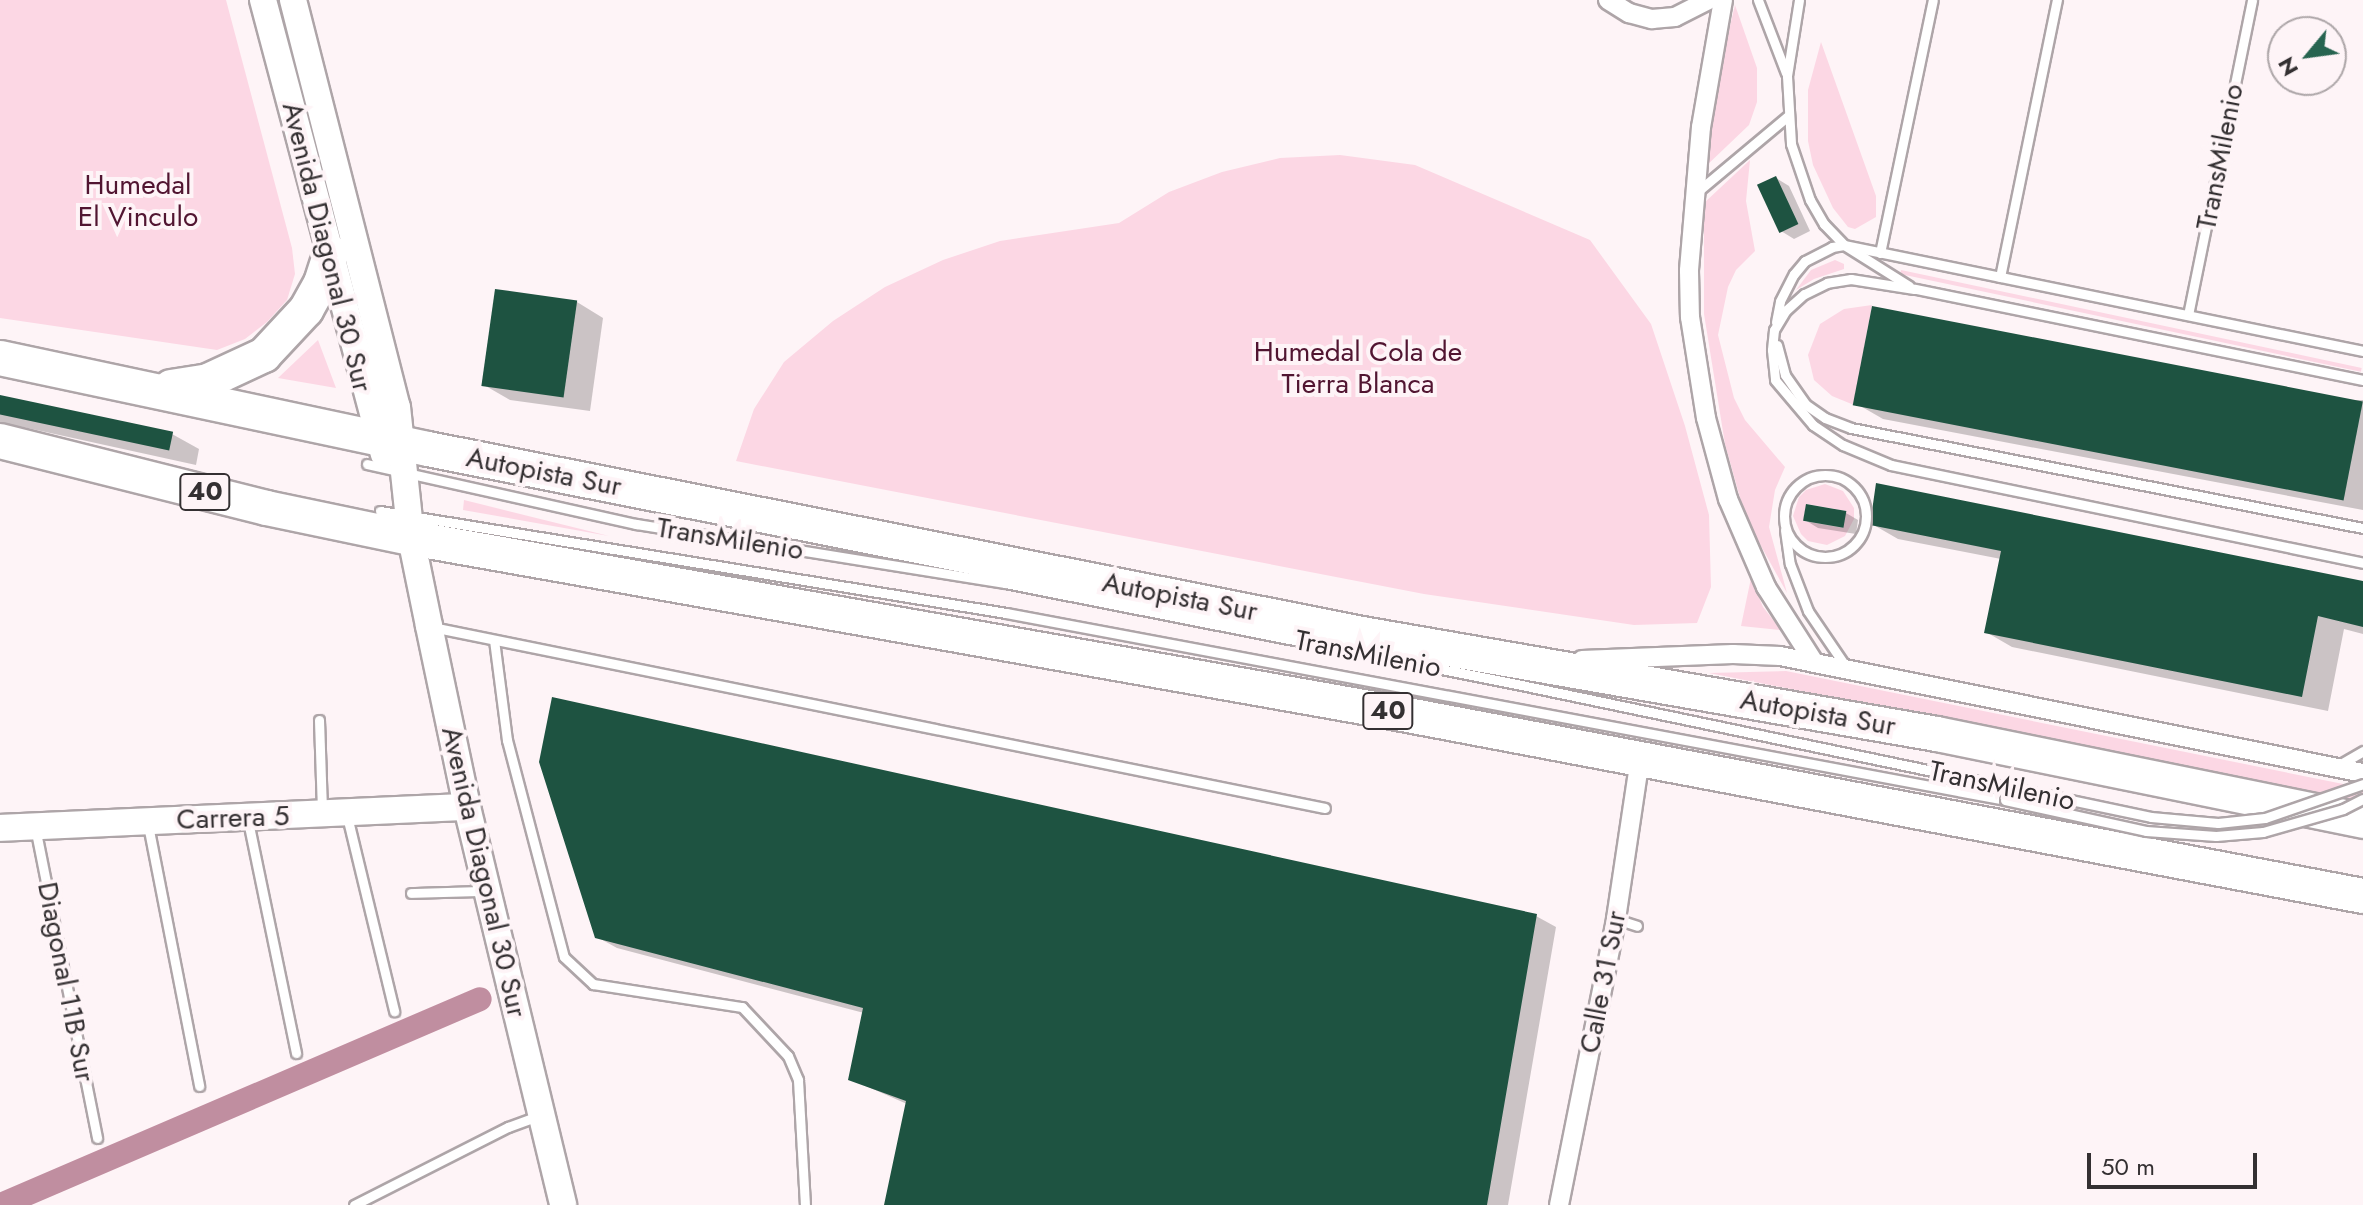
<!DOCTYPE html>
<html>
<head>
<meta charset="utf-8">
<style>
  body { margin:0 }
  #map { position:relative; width:2363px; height:1205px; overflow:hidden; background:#fef4f7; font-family:Jost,sans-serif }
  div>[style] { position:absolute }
  .green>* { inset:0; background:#fcd7e4; transform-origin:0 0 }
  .shadow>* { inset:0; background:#0003 }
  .canal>* { height:24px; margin:-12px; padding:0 12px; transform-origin:12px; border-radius:12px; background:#c08ea0 }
  .building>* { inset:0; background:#1e5341; transform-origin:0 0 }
  .roads { filter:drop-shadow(2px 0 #aea5a8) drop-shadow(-2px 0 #aea5a8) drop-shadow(0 2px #aea5a8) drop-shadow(0 -2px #aea5a8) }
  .lane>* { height:9px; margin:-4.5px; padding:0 4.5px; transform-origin:4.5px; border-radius:4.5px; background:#fff }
  .lane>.ring { margin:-4.5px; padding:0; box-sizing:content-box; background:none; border:9px solid #fff; border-radius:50% }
  .street>* { height:18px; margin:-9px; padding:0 9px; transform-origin:9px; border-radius:9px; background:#fff }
  .secondary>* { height:26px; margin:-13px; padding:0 13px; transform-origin:13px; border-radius:13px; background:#fff }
  .highway>* { height:34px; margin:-17px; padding:0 17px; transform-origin:17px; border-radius:17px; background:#fff }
  .bridges { filter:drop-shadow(2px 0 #aea5a8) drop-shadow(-2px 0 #aea5a8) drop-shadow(0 2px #aea5a8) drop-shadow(0 -2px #aea5a8) }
  .lane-bridge>* { height:9px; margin:-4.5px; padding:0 4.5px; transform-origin:4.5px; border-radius:4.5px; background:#fff }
  span { translate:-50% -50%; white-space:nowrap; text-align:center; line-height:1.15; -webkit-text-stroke:8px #fef4f7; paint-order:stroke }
  .shield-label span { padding:2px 6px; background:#fef4f7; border:2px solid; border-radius:6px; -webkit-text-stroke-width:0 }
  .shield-label { font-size:26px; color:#343032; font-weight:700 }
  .street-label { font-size:28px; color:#343032 }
  .park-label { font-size:28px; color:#511531 }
  .north { position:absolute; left:2267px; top:16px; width:80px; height:80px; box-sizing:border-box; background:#fef4f7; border:2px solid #ada6a8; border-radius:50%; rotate:241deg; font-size:22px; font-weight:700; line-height:32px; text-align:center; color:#343032 }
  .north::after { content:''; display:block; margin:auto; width:28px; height:36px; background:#276450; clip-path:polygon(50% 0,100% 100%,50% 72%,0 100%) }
  .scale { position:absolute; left:2087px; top:1153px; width:170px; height:36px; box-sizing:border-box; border:4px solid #343032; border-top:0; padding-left:10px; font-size:24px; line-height:28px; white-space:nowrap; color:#343032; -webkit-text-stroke:6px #fef4f7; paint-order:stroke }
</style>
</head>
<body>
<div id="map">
  <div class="green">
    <i style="clip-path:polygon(0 0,226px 0,292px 248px,295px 274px,287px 300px,267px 322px,245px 339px,217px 350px,0 318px)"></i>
    <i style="clip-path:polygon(1735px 5px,1757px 68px,1757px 102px,1749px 125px,1705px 167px,1719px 72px)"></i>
    <i style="clip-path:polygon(1821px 42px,1876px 196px,1876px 217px,1855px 229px,1848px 227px,1833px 208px,1813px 165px,1808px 141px,1808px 90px)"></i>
    <i style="clip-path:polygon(1340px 155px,1415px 165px,1590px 240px,1651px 324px,1685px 426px,1709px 515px,1711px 587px,1697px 623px,1634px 625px,1424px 594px,736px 461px,754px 409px,784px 362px,833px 321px,885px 287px,943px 260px,1000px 241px,1119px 223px,1169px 192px,1222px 172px,1280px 158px)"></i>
    <i style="clip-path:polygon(1750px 160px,1746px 201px,1755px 251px,1736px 270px,1728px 287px,1718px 335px,1734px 398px,1745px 420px,1785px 467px,1775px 490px,1769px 527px,1787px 593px,1746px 519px,1725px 444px,1704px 314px,1704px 203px)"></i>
    <i style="clip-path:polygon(1835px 260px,1844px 264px,1844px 269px,1814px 279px,1796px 290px,1811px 270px)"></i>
    <i style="left:1901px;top:270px;width:471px;height:4px;rotate:12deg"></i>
    <i style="clip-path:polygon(1872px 305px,1854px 405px,1832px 396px,1814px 380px,1808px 355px,1820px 324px,1844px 309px)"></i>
    <i style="clip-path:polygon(318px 340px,336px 388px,278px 378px)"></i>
    <i style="clip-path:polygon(evenodd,1825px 484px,1843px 491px,1854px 508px,1854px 519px,1845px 536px,1827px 545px,1808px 541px,1801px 534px,1793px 516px,1799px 497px,1806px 490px,1825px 484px,1807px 504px,1846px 511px,1843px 528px,1803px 521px,1807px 504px)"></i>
    <i style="clip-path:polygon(464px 500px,609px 536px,463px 510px)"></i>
    <i style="clip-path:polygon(1751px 578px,1763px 607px,1781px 630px,1741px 626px)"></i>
    <i style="clip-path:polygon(1786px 671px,2363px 788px,2363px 801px,1709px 673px)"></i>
  </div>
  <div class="shadow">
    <i style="clip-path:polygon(1776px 178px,1789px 186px,1810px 231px,1794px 239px,1781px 231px)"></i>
    <i style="clip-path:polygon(577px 302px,603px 318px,590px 411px,510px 400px,484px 385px)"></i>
    <i style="clip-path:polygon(0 397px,172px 434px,199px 449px,196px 465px,0 422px)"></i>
    <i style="clip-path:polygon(2363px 400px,2363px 510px,1883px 419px,1857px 404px)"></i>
    <i style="clip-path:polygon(1846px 513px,1858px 520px,1856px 534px,1818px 528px,1805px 520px)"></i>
    <i style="clip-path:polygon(1872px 524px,2363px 583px,2363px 634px,2344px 629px,2328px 711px,2012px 647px,1986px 632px,2001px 559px,1898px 539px)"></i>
    <i style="clip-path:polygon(1536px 916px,1556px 927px,1508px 1205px,886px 1205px,907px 1104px,850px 1079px,864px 1013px,617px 948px,597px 937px)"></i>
  </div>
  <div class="canal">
    <i style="left:1px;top:1205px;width:521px;rotate:-23.27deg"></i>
  </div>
  <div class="building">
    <i style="left:1776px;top:176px;width:53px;height:21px;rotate:65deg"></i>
    <i style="left:495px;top:289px;width:83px;height:98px;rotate:8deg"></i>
    <i style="left:1872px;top:306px;width:500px;height:101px;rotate:11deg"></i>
    <i style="left:0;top:395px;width:177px;height:19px;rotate:12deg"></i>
    <i style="clip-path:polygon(1876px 483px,2363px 581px,2363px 627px,2318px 616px,2302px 697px,1984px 633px,2001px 551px,1870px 525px)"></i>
    <i style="left:1806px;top:504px;width:41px;height:17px;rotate:10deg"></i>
    <i style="clip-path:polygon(552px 697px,1537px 914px,1487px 1205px,884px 1205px,906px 1101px,848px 1080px,863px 1008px,595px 938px,539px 762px)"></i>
  </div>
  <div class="roads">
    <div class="lane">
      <i style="left:1758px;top:0;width:78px;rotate:69deg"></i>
      <i style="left:1799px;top:0;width:77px;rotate:99deg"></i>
      <i style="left:1787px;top:76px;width:68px;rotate:86.6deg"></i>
      <i style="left:1791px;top:144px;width:59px;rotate:71.3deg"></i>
      <i style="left:1810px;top:200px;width:28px;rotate:60deg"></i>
      <i style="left:1824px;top:224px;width:29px;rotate:46deg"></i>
      <i style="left:1844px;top:245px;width:530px;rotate:11.54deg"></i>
      <i style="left:1697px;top:192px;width:120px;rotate:-39.9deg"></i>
      <i style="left:1880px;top:253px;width:258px;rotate:-78.2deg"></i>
      <i style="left:2000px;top:277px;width:283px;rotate:-78.4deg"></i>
      <i style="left:2188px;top:315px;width:321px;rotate:-78.5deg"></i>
      <i style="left:1776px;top:322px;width:21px;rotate:-79deg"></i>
      <i style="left:1780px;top:301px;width:30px;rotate:-63deg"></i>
      <i style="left:1794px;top:274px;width:17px;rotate:-50deg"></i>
      <i style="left:1805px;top:261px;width:30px;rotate:-27deg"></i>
      <i style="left:1832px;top:247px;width:12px;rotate:-9deg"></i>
      <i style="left:1844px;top:245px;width:77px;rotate:32.2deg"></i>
      <i style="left:1777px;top:345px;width:31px;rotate:75deg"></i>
      <i style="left:1785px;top:375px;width:35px;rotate:55deg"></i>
      <i style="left:1805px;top:404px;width:24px;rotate:35deg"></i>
      <i style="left:1825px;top:418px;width:28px;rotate:21deg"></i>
      <i style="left:1851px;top:428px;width:522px;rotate:11.05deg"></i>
      <i style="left:2363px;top:380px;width:458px;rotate:-168.5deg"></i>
      <i style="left:1914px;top:289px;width:64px;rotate:-171deg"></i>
      <i style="left:1851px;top:279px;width:24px;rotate:171deg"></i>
      <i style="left:1827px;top:283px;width:25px;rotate:154deg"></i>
      <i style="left:1804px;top:294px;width:24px;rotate:138deg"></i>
      <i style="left:1786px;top:310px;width:23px;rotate:121deg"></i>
      <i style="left:1774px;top:330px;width:20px;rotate:96deg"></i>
      <i style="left:1772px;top:350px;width:30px;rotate:84deg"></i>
      <i style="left:1775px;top:380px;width:59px;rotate:49.8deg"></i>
      <i style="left:1813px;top:425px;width:36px;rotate:34deg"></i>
      <i style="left:1843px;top:445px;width:52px;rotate:22.6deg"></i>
      <i style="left:1891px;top:465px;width:482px;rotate:11.7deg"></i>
      <i style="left:367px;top:464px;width:276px;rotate:12.6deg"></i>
      <i style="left:636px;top:524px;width:374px;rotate:9.1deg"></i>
      <i style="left:1005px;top:583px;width:512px;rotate:11.16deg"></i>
      <i style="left:1507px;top:682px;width:508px;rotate:11.82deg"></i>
      <i class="ring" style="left:1784px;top:475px;width:73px;height:73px"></i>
      <i style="left:380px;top:511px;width:634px;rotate:9.25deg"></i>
      <i style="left:1006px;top:613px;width:1016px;rotate:10.6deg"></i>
      <i style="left:1785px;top:530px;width:34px;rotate:82deg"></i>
      <i style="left:1790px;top:564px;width:50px;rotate:69deg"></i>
      <i style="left:1808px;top:611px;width:68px;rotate:55.8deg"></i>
      <i style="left:432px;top:627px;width:911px;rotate:11.46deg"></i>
      <i style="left:494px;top:640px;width:101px;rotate:82.6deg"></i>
      <i style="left:507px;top:740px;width:224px;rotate:75.3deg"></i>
      <i style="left:564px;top:957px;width:40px;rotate:43deg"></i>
      <i style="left:593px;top:984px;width:151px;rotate:8.8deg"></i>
      <i style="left:742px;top:1007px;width:67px;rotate:46.8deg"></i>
      <i style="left:788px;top:1056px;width:26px;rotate:67deg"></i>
      <i style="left:798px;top:1080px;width:125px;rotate:86.8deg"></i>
      <i style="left:319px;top:720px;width:91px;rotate:88.1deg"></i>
      <i style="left:2339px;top:765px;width:28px;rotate:-30deg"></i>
      <i style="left:347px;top:816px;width:201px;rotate:76.4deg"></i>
      <i style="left:248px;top:821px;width:237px;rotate:78.3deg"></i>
      <i style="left:148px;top:825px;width:266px;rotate:78.9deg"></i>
      <i style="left:35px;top:827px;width:317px;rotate:78.7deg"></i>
      <i style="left:411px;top:893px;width:73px;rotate:-1.6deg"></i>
      <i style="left:1616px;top:919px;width:22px;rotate:18deg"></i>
      <i style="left:354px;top:1205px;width:173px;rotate:-26.9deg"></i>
      <i style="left:508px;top:1127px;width:32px;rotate:-20deg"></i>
    </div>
    <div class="street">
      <i style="left:1608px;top:0;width:25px;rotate:32deg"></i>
      <i style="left:1629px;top:13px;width:24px;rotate:15deg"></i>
      <i style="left:1652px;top:19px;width:23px;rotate:-5deg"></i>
      <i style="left:1675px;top:17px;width:37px;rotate:-27deg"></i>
      <i style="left:1723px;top:0;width:129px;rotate:99.8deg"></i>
      <i style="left:1701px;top:127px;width:144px;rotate:94.8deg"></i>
      <i style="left:1689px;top:271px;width:46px;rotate:88.8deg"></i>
      <i style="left:1690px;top:317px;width:102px;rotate:81deg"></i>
      <i style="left:1706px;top:418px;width:84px;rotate:74.8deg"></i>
      <i style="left:1728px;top:499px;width:96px;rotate:66.6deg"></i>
      <i style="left:1766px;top:587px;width:89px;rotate:57.4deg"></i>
      <i style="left:1582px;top:660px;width:151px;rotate:-2.3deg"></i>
      <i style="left:1733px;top:654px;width:47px;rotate:2.4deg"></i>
      <i style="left:1780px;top:656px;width:595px;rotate:11.35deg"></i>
      <i style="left:1559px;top:1205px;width:292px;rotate:-78.7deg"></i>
      <i style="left:1616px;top:919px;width:162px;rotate:-81.5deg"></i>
    </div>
    <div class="secondary">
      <i style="left:263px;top:0;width:470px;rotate:75.1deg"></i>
      <i style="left:293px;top:0;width:420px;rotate:75.7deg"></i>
      <i style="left:397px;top:407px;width:132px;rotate:83.9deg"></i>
      <i style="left:411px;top:538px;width:90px;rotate:78.4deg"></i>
      <i style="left:429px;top:626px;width:185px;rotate:78.1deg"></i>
      <i style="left:467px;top:807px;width:409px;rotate:76.4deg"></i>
      <i style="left:0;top:828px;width:467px;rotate:-2.6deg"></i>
    </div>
    <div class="highway">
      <i style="left:0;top:358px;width:438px;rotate:12deg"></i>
      <i style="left:428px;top:449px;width:952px;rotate:11.2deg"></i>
      <i style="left:1362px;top:634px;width:584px;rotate:9.87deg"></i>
      <i style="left:1937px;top:734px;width:435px;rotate:11.5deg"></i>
      <i style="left:171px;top:387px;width:37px;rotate:-9deg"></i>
      <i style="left:208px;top:381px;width:62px;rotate:-24.9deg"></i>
      <i style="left:264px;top:355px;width:62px;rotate:-47deg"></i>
      <i style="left:306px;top:310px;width:31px;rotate:-61deg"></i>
      <i style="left:321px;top:283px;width:32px;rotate:-72deg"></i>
      <i style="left:0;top:441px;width:275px;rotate:14.1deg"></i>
      <i style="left:267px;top:508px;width:147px;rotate:11.8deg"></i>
      <i style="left:411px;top:538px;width:996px;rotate:10.06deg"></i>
      <i style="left:1392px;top:712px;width:988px;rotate:10.73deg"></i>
    </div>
  </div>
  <div class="bridges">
    <div class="lane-bridge">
      <i style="left:2004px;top:786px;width:150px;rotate:11.9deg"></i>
      <i style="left:2151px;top:817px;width:67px;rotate:5.1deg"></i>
      <i style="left:2218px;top:823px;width:47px;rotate:-6.1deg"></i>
      <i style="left:2265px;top:818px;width:104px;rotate:-19.1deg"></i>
      <i style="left:2005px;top:800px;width:144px;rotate:12.4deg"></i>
      <i style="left:2146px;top:831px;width:70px;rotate:4.1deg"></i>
      <i style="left:2216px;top:836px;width:47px;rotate:-4.9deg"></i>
      <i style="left:2263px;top:832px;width:83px;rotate:-16deg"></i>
      <i style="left:2343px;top:809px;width:22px;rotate:-27deg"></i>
    </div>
  </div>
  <div class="shield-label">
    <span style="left:205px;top:492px">40</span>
    <span style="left:1388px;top:711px">40</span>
  </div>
  <div class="street-label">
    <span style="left:2220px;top:157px;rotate:-79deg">TransMilenio</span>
    <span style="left:327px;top:247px;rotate:76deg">Avenida Diagonal 30 Sur</span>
    <span style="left:544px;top:472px;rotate:11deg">Autopista Sur</span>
    <span style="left:730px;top:539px;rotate:9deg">TransMilenio</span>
    <span style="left:1180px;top:597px;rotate:11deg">Autopista Sur</span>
    <span style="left:1368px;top:654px;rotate:11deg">TransMilenio</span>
    <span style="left:1818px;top:713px;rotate:10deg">Autopista Sur</span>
    <span style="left:2002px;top:786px;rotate:12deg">TransMilenio</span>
    <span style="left:233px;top:818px;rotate:-2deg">Carrera 5</span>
    <span style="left:484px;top:872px;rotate:77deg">Avenida Diagonal 30 Sur</span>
    <span style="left:66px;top:982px;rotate:79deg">Diagonal 11B Sur</span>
    <span style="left:1603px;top:982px;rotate:-79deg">Calle 31 Sur</span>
  </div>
  <div class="park-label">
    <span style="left:138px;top:201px">Humedal<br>El Vinculo</span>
    <span style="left:1358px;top:368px">Humedal Cola de<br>Tierra Blanca</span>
  </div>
  <div class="north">N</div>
  <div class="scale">50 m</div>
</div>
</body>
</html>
